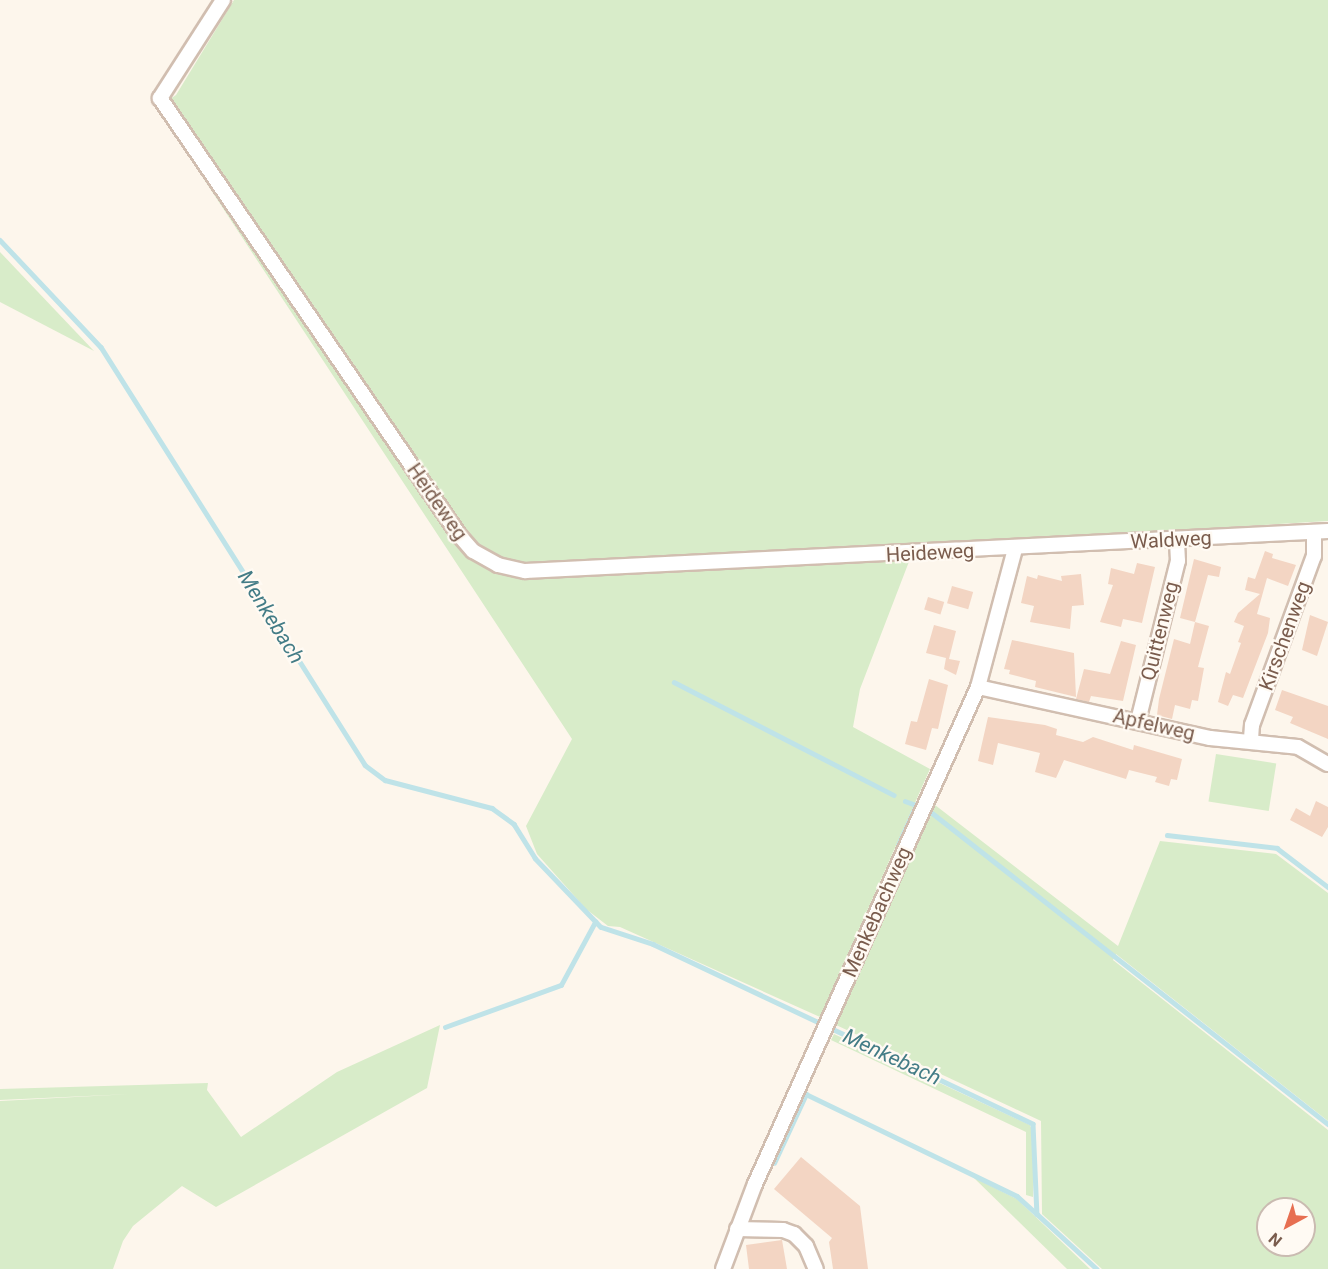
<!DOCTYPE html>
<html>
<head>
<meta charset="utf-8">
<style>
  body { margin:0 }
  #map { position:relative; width:1328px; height:1269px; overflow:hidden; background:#fdf6ec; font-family:Roboto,sans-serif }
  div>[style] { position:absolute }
  .green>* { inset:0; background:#d8ecc9; transform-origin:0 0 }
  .stream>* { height:4.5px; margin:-2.25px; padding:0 2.25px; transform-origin:2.25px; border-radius:2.25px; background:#bfe3e8 }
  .building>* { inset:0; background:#f3d5c3; transform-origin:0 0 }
  .roads { filter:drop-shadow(2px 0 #d1beb0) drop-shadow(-2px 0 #d1beb0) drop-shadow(0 2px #d1beb0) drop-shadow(0 -2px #d1beb0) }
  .minor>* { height:14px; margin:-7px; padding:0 7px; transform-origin:7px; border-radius:7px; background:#fff }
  span { translate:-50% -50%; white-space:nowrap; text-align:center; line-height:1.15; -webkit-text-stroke:4.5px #fffaf3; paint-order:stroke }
  .street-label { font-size:20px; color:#7a5c4d }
  .water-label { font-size:21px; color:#437c86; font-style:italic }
  .north { position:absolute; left:1256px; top:1197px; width:60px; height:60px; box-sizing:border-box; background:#fffaf3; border:2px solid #cabbb1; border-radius:50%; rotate:220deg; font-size:16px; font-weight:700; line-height:24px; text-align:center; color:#7a5c4d }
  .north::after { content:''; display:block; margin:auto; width:21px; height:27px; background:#e76f51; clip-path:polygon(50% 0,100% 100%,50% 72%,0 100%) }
</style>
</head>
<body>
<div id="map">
  <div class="green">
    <i style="clip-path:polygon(234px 0,1328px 0,1328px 521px,915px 546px,860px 689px,853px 727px,930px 769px,820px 1017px,620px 927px,608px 926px,586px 909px,537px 854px,526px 826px,572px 739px,157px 108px,176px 95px)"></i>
    <i style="clip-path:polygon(0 252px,94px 351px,0 302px)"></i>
    <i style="left:1216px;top:754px;width:61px;height:48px;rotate:9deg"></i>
    <i style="clip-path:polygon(evenodd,935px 805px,1118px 946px,1160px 841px,1276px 854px,1328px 893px,1328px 1121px,1116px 954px,1113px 960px,1328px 1130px,1328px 1269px,1102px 1269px,1042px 1214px,1041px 1121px,834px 1024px,935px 805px,1268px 1209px,1304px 1209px,1304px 1245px,1268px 1245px,1268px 1209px)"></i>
    <i style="clip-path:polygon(440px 1025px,427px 1088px,216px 1207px,182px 1186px,133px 1226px,123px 1241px,113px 1269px,0 1269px,0 1101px,131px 1094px,0 1100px,0 1089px,208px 1083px,207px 1090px,241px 1137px,337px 1072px)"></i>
    <i style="clip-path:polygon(834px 1034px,1030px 1125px,1034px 1135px,1033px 1197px,1026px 1195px,1026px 1132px,831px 1040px)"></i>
    <i style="clip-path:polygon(973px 1177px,1017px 1199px,1090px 1269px,1067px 1269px)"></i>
  </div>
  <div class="stream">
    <i style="left:0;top:240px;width:147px;rotate:46.7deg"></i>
    <i style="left:101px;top:347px;width:494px;rotate:57.7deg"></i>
    <i style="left:365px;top:765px;width:25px;rotate:37deg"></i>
    <i style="left:385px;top:780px;width:111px;rotate:14.7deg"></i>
    <i style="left:492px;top:808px;width:27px;rotate:36deg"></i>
    <i style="left:514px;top:824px;width:40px;rotate:58deg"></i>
    <i style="left:535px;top:858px;width:95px;rotate:46.3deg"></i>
    <i style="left:601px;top:927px;width:55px;rotate:18.1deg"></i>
    <i style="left:653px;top:944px;width:420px;rotate:25.3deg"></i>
    <i style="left:1033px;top:1124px;width:90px;rotate:87.5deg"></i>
    <i style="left:1037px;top:1214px;width:81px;rotate:42.5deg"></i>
    <i style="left:674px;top:682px;width:247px;rotate:27.2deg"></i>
    <i style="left:905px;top:801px;width:12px;rotate:20deg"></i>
    <i style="left:931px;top:812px;width:505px;rotate:38.16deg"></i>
    <i style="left:1167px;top:835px;width:111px;rotate:6.7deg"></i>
    <i style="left:1277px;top:848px;width:64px;rotate:37.4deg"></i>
    <i style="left:898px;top:845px;width:44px;rotate:-65.8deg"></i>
    <i style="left:445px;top:1027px;width:123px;rotate:-19.9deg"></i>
    <i style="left:561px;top:985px;width:72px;rotate:-61.6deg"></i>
    <i style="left:774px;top:1163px;width:76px;rotate:-65.1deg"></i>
    <i style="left:806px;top:1094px;width:234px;rotate:25.8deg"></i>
    <i style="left:1017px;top:1196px;width:27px;rotate:42deg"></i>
  </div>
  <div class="building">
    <i style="clip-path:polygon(1265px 551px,1273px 554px,1272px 558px,1296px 565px,1288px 586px,1267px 578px,1257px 614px,1270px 618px,1268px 633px,1243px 698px,1233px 695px,1228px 706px,1218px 702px,1226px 672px,1230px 674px,1241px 643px,1238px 642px,1244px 626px,1234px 622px,1238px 613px,1260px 594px,1245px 590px,1248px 577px,1255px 579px)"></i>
    <i style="clip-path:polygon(1194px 559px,1221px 567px,1219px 577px,1208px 575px,1195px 622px,1209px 626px,1198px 667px,1204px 668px,1198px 701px,1192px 700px,1190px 709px,1175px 705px,1172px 719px,1157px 715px,1159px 699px,1174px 639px,1190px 644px,1195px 622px,1180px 618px)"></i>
    <i style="clip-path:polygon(1137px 563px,1155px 567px,1142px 623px,1123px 619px,1121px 627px,1100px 622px,1113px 585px,1108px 584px,1111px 568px,1134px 574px)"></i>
    <i style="clip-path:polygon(1081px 574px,1084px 605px,1072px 606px,1070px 629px,1030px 622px,1034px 606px,1021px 603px,1027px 576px,1037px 579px,1038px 575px,1062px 581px,1061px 576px)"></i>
    <i style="left:952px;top:586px;width:22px;height:18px;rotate:16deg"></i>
    <i style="left:928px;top:597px;width:17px;height:13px;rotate:17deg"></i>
    <i style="clip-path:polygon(1310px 615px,1328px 622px,1317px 656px,1302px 650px)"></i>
    <i style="clip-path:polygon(934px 625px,956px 631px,949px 659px,960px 661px,956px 675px,944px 669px,946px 658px,926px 653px)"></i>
    <i style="clip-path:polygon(1012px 640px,1074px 653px,1076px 697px,1035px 687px,1036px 681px,1009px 674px,1010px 670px,1004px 669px)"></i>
    <i style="clip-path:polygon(1121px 641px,1136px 645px,1123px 701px,1091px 696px,1089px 702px,1076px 699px,1084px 669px,1110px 674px)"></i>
    <i style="clip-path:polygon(929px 679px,948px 685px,938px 729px,932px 728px,926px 750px,905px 744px,911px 721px,917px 722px)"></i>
    <i style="clip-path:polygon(1282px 690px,1328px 706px,1328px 739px,1290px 723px,1293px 717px,1275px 710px)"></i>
    <i style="clip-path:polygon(988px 717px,1045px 725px,1057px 729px,1056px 735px,1083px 742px,1093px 737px,1133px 750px,1134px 745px,1182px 759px,1177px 780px,1171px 779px,1169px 786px,1155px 782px,1157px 777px,1129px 770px,1126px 779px,1064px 760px,1056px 778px,1035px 772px,1040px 753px,998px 743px,993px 765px,978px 761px)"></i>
    <i style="clip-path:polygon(1316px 801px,1328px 807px,1328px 827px,1322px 837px,1290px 820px,1296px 808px,1310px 816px)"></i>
    <i style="clip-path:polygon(801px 1157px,860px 1206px,868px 1269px,833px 1269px,829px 1242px,832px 1238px,774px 1189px)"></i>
    <i style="clip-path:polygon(782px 1240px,787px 1269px,749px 1269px,746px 1245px)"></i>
  </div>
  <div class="roads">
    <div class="minor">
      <i style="left:223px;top:0;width:117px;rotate:122.7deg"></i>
      <i style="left:160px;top:98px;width:529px;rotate:55.62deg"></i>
      <i style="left:459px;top:535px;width:21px;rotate:49deg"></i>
      <i style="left:473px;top:551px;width:29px;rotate:29deg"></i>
      <i style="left:498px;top:565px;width:28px;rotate:13deg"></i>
      <i style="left:525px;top:571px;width:804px;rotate:-2.85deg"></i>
      <i style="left:978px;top:687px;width:238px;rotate:12.4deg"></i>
      <i style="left:1210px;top:738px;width:88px;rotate:5.8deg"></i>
      <i style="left:1298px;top:747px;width:34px;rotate:30deg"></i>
      <i style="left:1138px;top:721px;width:165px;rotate:-76deg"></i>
      <i style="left:1178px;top:561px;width:21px;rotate:-93deg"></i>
      <i style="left:1251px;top:739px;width:14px;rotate:-86deg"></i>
      <i style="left:1252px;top:725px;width:180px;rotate:-69.9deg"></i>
      <i style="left:1314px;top:556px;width:24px;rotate:-90deg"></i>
      <i style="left:737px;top:1229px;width:46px;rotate:1.2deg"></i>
      <i style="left:783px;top:1230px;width:12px;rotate:20deg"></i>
      <i style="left:794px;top:1234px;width:17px;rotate:45deg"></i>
      <i style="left:806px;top:1246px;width:25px;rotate:67deg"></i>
      <i style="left:723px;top:1269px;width:91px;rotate:-69.4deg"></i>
      <i style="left:755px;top:1184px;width:545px;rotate:-65.83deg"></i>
      <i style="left:978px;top:687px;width:143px;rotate:-75deg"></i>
    </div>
  </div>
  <div class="street-label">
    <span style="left:437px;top:502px;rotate:55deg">Heideweg</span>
    <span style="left:1171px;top:540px;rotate:-3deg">Waldweg</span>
    <span style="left:930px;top:553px;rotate:-3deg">Heideweg</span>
    <span style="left:1160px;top:631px;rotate:-76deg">Quittenweg</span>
    <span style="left:1285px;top:636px;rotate:-70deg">Kirschenweg</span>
    <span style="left:1154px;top:725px;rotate:13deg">Apfelweg</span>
    <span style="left:877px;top:912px;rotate:-66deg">Menkebachweg</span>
  </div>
  <div class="water-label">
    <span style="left:271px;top:617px;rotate:58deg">Menkebach</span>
    <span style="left:892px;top:1057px;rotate:25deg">Menkebach</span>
  </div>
  <div class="north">N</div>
</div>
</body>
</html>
